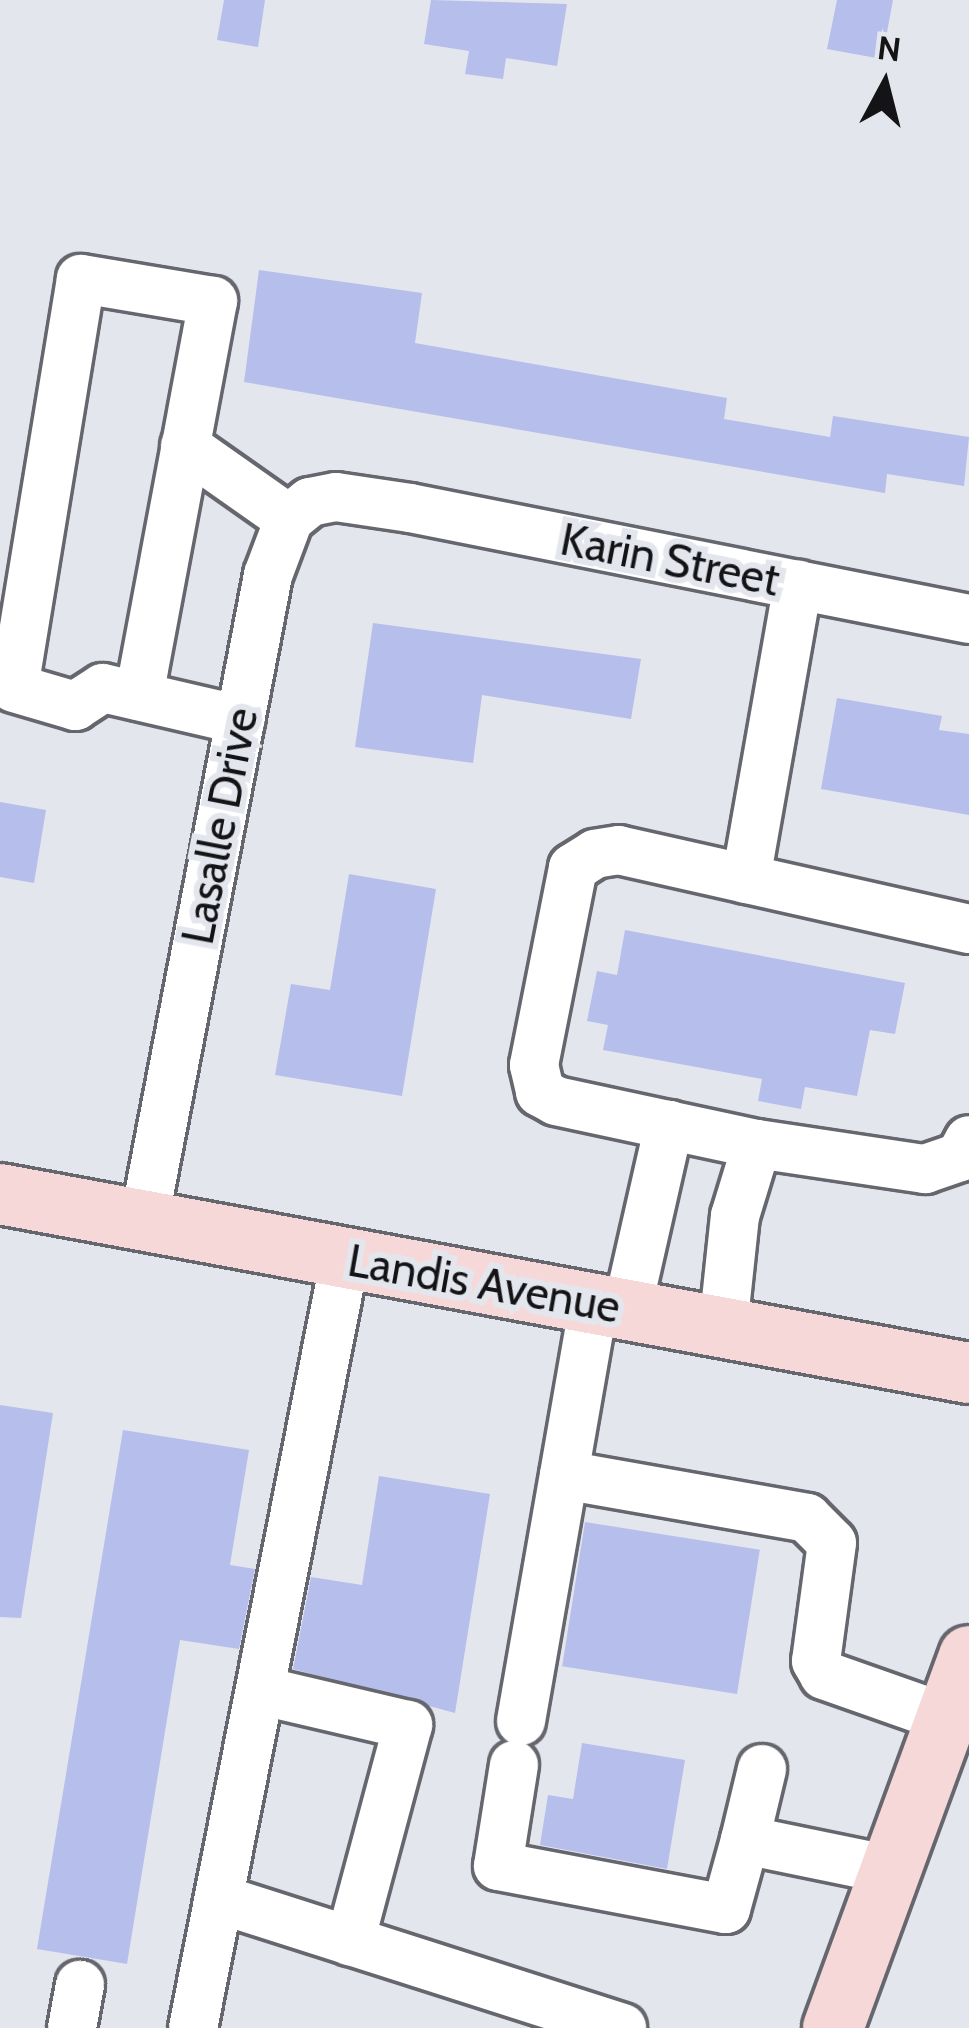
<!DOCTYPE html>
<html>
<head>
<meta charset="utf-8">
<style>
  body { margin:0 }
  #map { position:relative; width:969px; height:2028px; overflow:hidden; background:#e4e6ee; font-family:Cabin,sans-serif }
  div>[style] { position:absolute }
  .building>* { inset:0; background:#b6beeb; transform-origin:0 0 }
  .roads { filter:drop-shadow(3px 0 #66676e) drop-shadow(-3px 0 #66676e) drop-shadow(0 3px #66676e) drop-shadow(0 -3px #66676e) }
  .minor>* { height:48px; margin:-24px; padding:0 24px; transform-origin:24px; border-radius:24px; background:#fff }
  .major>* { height:60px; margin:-30px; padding:0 30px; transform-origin:30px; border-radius:30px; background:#f7d8d8 }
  span { translate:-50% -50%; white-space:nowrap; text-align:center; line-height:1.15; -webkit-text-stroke:12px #e4e6ee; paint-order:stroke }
  .street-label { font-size:45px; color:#141417 }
  .north { position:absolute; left:825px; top:24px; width:120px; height:120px; -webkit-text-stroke:9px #e4e6ee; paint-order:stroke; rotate:7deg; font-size:33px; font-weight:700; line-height:48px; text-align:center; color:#141417 }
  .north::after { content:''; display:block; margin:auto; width:42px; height:54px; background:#141417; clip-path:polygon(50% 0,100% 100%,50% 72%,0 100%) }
</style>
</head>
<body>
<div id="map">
  <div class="building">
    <i style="clip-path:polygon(224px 0,265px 0,258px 47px,217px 40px)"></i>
    <i style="clip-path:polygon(431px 0,567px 4px,557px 66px,506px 58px,503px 79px,465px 74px,469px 51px,424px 44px)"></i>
    <i style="clip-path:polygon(837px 0,893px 0,882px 59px,827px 49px)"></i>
    <i style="clip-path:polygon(259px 270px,422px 293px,415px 343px,727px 398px,724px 419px,830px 437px,833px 416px,969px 437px,964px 486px,887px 474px,885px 493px,244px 382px)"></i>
    <i style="clip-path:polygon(373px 623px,641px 659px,631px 719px,482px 695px,473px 763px,355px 747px)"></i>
    <i style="clip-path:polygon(837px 698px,942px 716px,939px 730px,969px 734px,969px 815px,821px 789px)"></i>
    <i style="clip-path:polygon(0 802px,46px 810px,34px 883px,0 877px)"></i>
    <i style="clip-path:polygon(349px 874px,436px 889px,402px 1096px,275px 1075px,291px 984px,330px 990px)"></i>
    <i style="clip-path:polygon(625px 930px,905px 983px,895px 1034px,870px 1030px,857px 1096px,805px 1087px,801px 1109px,758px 1101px,762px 1079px,603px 1050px,608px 1025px,587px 1021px,597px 971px,617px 975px)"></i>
    <i style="clip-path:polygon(0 1405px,53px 1413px,21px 1618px,0 1617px)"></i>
    <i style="clip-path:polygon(123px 1430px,249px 1450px,230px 1565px,255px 1569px,239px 1649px,180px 1640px,127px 1964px,37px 1949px)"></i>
    <i style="clip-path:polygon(379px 1476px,490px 1494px,455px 1713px,293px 1669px,311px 1577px,362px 1585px)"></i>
    <i style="left:585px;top:1522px;width:177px;height:146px;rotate:9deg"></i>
    <i style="clip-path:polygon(582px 1743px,685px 1760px,667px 1869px,540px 1845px,548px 1795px,573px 1799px)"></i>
  </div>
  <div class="roads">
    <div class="minor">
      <i style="left:185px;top:446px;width:127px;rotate:35.1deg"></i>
      <i style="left:139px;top:696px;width:402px;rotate:-79.4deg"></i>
      <i style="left:213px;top:301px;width:134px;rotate:-170.5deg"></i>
      <i style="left:81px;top:279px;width:414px;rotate:99.3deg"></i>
      <i style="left:14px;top:688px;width:64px;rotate:16.4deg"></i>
      <i style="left:75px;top:706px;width:33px;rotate:-33deg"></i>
      <i style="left:103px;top:688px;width:141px;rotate:13.1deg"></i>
      <i style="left:746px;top:879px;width:299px;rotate:-80deg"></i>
      <i style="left:969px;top:929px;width:359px;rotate:-167.3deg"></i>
      <i style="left:619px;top:850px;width:24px;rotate:171deg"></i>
      <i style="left:595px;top:854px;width:26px;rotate:148deg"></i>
      <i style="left:573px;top:868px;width:201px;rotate:101.2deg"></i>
      <i style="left:534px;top:1065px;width:28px;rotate:77deg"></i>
      <i style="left:540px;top:1092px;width:18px;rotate:29deg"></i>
      <i style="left:556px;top:1101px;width:206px;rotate:12.1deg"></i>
      <i style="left:757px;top:1144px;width:170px;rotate:8.5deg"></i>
      <i style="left:925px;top:1169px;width:37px;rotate:-19deg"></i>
      <i style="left:960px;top:1157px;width:19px;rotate:-62deg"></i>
      <i style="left:144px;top:1221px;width:658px;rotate:-79.13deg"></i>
      <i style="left:268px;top:575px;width:60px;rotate:-69.4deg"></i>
      <i style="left:289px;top:519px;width:27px;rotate:-39deg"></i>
      <i style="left:310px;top:502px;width:26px;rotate:-11deg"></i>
      <i style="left:336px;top:497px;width:75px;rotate:8.5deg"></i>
      <i style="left:410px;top:508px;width:570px;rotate:11.23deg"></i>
      <i style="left:627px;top:1310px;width:190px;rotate:-77.2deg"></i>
      <i style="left:723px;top:1328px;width:113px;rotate:-83.9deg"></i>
      <i style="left:735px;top:1216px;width:75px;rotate:-73deg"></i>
      <i style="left:564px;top:1475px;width:247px;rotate:10deg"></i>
      <i style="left:807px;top:1518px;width:35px;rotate:45deg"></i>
      <i style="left:832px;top:1543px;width:119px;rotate:97.7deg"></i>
      <i style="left:816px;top:1661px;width:16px;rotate:60deg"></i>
      <i style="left:824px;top:1675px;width:129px;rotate:19.4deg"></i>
      <i style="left:263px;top:1691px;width:149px;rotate:13.2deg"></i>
      <i style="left:408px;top:1725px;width:224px;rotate:105deg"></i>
      <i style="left:521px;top:1721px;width:423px;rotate:-80.1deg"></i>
      <i style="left:514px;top:1765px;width:102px;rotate:99deg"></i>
      <i style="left:498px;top:1866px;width:232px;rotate:10.7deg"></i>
      <i style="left:726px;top:1909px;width:72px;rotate:-74.6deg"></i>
      <i style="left:745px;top:1840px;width:149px;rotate:11.6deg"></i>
      <i style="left:745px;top:1840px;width:73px;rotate:-76.5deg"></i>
      <i style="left:222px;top:1900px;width:420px;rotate:17.7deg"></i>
      <i style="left:72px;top:2028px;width:44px;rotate:-79.5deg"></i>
      <i style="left:193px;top:2028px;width:785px;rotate:-78.83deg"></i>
    </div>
    <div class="major">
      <i style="left:0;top:1194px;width:985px;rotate:10.47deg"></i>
      <i style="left:833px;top:2028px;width:396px;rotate:-69.9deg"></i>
    </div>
  </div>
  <div class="street-label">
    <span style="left:670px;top:560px;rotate:11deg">Karin Street</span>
    <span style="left:220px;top:826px;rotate:-79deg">Lasalle Drive</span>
    <span style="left:484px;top:1284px;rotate:10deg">Landis Avenue</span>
  </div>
  <div class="north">N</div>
</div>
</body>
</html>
